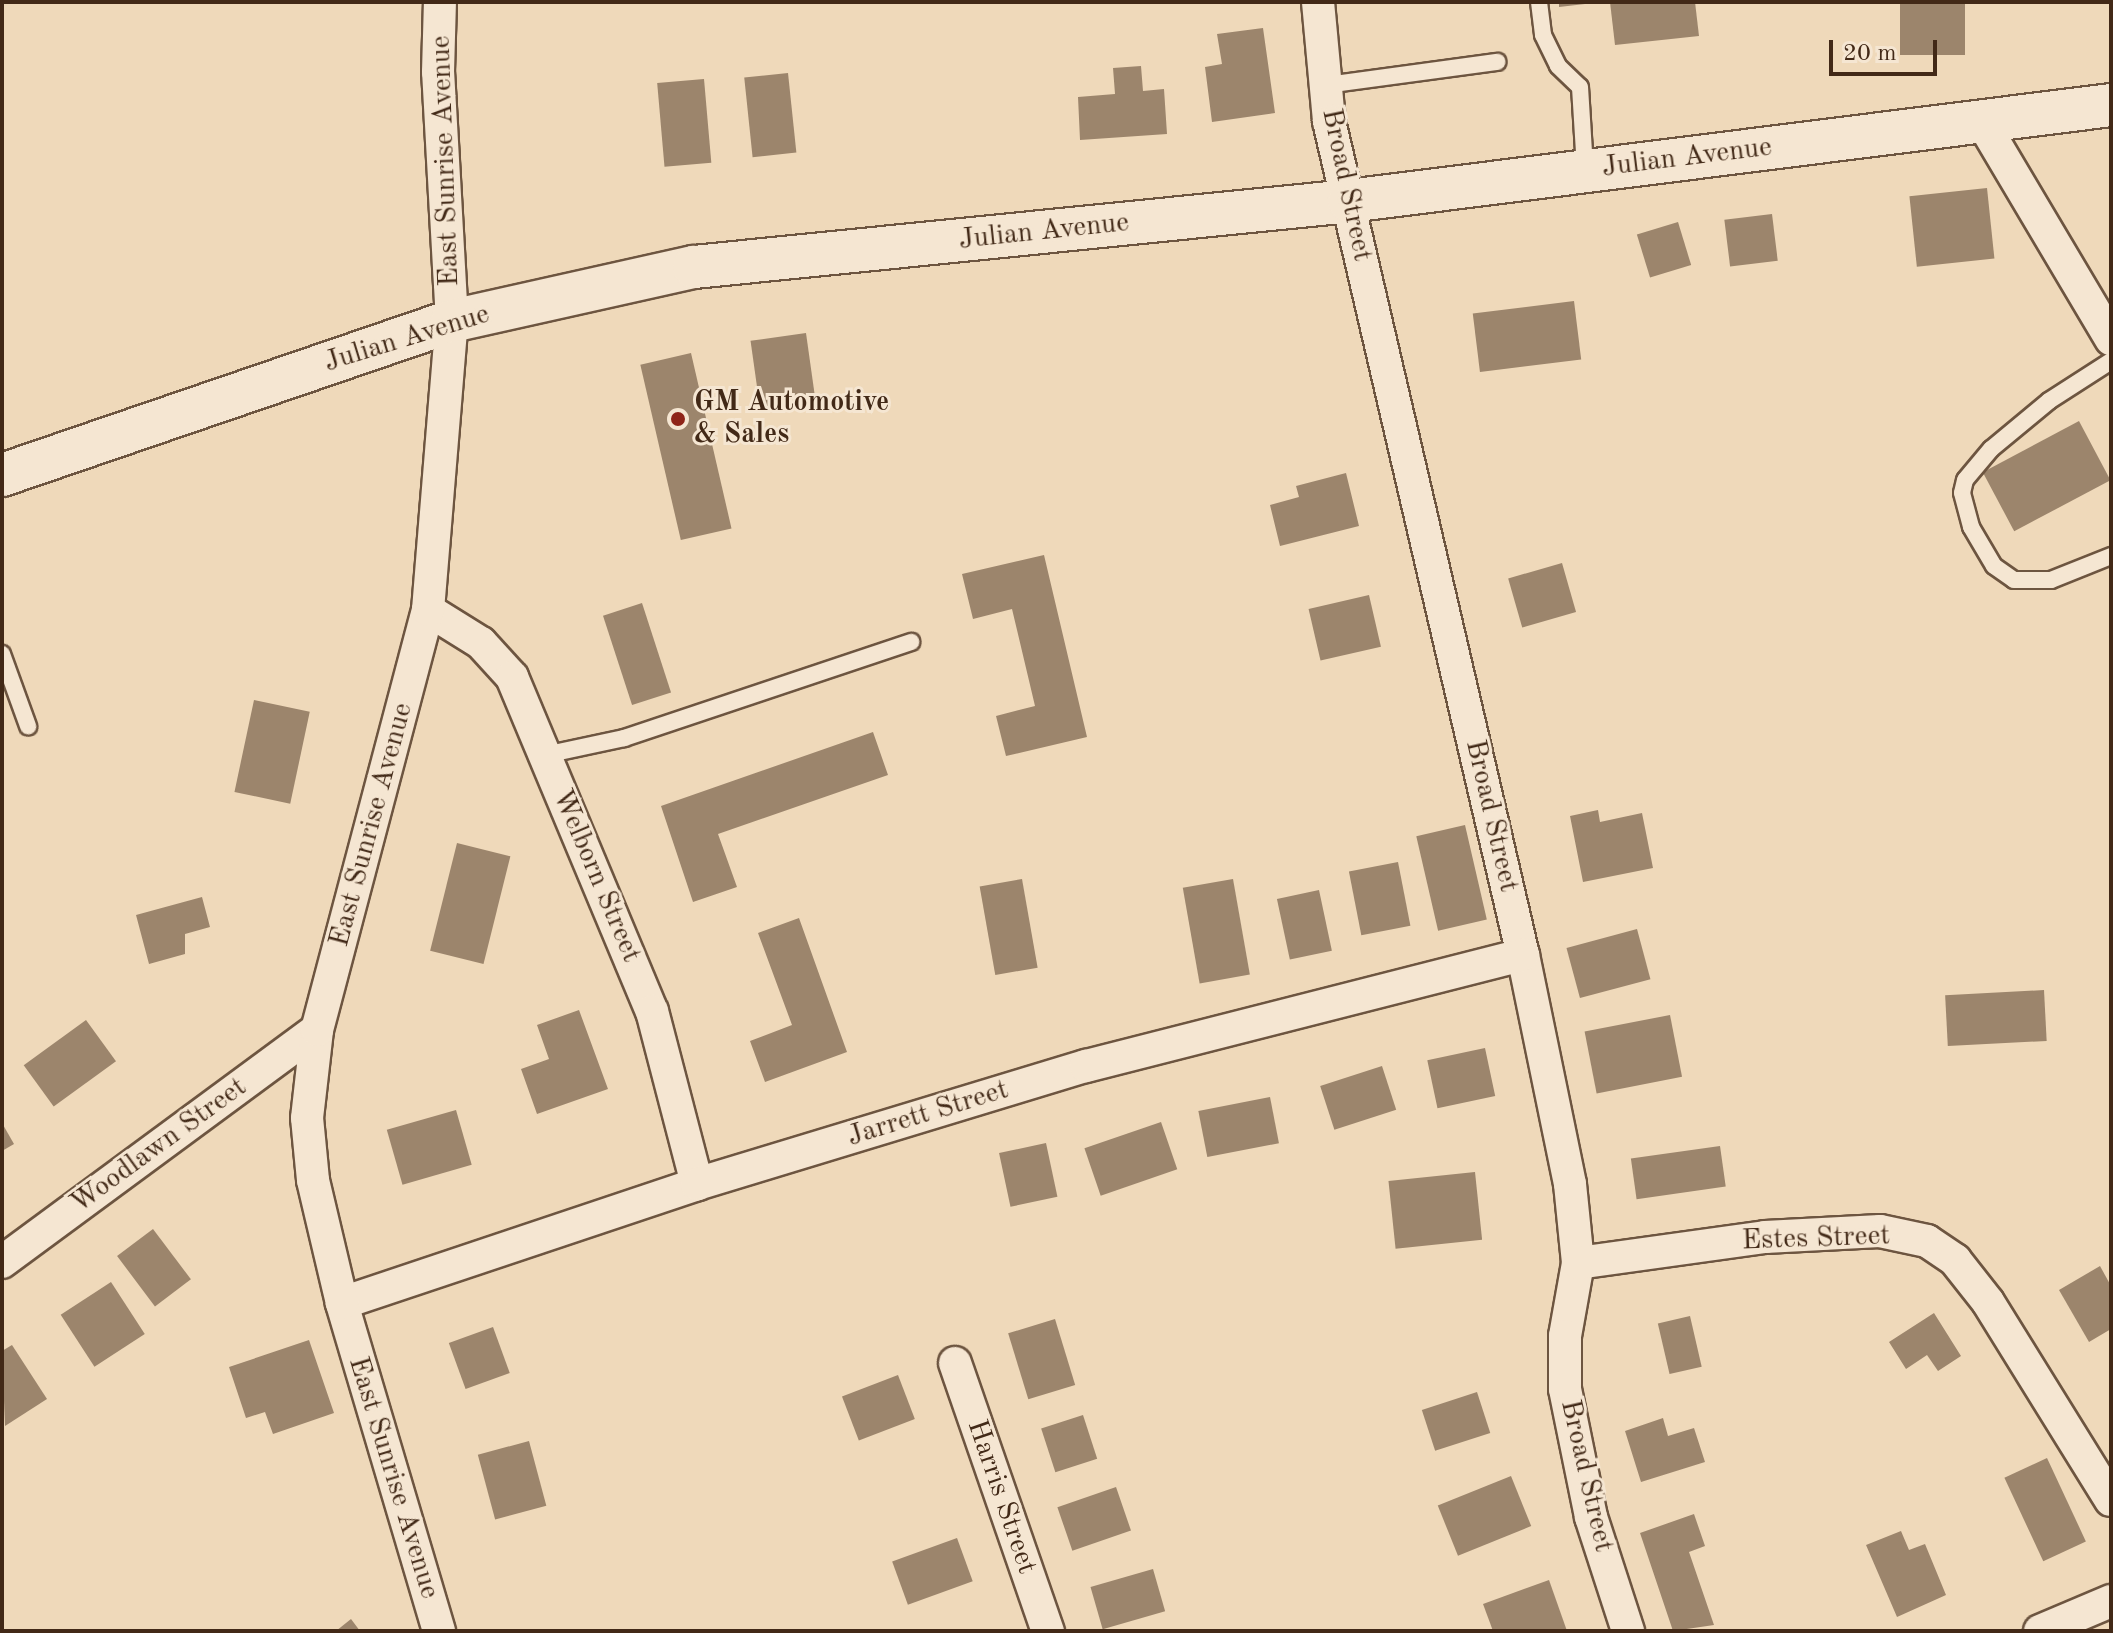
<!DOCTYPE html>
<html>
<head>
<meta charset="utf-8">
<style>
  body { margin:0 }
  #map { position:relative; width:2113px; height:1633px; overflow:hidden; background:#efd9ba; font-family:"Old Standard TT",serif }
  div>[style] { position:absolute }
  .building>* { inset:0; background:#9c856c; transform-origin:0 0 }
  .roads { filter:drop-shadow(2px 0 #6d5540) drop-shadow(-2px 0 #6d5540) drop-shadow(0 2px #6d5540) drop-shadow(0 -2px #6d5540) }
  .service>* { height:16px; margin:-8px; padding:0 8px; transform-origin:8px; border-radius:8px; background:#f5e6d2 }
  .minor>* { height:32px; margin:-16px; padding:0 16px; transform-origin:16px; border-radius:16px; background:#f5e6d2 }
  .tertiary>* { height:42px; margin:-21px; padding:0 21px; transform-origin:21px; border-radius:21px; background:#f5e6d2 }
  .dots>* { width:22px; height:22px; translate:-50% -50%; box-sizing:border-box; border:4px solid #f5e6d2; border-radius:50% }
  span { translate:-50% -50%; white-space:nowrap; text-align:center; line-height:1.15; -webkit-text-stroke:6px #f5e6d2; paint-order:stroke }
  .street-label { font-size:28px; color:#422917 }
  .poi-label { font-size:28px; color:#422917; font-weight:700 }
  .left { translate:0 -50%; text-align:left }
  .frame { position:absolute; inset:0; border:4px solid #422917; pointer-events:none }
  .scale { position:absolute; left:1829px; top:40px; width:108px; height:36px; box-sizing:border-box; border:4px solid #422917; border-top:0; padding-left:10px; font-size:24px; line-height:28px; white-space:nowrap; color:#422917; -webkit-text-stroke:6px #f5e6d2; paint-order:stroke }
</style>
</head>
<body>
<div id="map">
  <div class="building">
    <i style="clip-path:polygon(1559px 2px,1585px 2px,1585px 4px,1559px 7px)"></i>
    <i style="clip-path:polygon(1610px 2px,1695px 2px,1699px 36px,1615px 45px)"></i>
    <i style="left:1900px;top:2px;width:65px;height:53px"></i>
    <i style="clip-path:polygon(1263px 28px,1275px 113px,1212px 122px,1205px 67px,1222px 64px,1217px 34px)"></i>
    <i style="clip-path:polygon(1141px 66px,1143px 91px,1164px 89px,1167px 134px,1080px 140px,1078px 97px,1115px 94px,1113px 68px)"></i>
    <i style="left:788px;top:73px;width:80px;height:44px;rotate:84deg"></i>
    <i style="left:704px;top:79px;width:84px;height:47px;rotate:85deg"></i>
    <i style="left:1987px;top:188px;width:71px;height:78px;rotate:84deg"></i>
    <i style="left:1772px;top:214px;width:47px;height:48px;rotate:83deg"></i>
    <i style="left:1678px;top:222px;width:45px;height:43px;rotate:73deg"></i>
    <i style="left:1574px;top:301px;width:59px;height:102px;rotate:83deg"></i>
    <i style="left:806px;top:333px;width:71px;height:56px;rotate:82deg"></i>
    <i style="left:691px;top:353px;width:180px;height:52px;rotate:77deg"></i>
    <i style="left:2079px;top:421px;width:67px;height:109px;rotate:62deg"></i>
    <i style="clip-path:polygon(1346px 473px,1359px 526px,1280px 546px,1270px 505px,1299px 497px,1296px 486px)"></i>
    <i style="clip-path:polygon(1044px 555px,1087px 737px,1006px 756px,996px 716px,1035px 706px,1012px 609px,973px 619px,962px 574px)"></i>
    <i style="left:1562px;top:563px;width:51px;height:56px;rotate:74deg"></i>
    <i style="left:1369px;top:595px;width:53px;height:62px;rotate:77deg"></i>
    <i style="left:642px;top:603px;width:94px;height:41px;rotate:72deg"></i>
    <i style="left:254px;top:700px;width:57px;height:94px;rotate:12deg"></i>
    <i style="clip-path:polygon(873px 732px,888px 775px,718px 834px,737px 887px,693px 902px,661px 806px)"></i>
    <i style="clip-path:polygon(1598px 810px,1600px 822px,1642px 813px,1653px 868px,1583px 882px,1570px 816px)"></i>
    <i style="left:1465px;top:825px;width:97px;height:50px;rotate:77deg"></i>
    <i style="left:457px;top:843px;width:55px;height:111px;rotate:14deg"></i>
    <i style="left:1398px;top:862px;width:65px;height:50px;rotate:79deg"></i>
    <i style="left:1022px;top:879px;width:90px;height:43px;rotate:80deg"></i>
    <i style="left:1233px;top:879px;width:97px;height:51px;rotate:80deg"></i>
    <i style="left:1319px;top:890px;width:62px;height:43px;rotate:78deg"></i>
    <i style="clip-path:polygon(202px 897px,210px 927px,185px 934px,185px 954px,149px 964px,136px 915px)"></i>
    <i style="clip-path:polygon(799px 918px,847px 1052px,765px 1082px,750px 1041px,792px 1025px,758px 933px)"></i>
    <i style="left:1637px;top:929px;width:52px;height:73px;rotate:75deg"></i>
    <i style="left:2044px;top:990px;width:51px;height:99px;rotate:87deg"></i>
    <i style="clip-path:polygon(579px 1010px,608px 1089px,537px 1114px,521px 1069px,549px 1059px,537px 1025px)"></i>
    <i style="left:1670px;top:1015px;width:63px;height:87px;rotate:79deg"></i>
    <i style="left:86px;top:1020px;width:51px;height:77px;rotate:54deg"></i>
    <i style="left:1485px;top:1048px;width:49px;height:59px;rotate:78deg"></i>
    <i style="left:1382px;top:1066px;width:46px;height:65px;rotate:72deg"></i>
    <i style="left:1270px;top:1097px;width:47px;height:73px;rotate:79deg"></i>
    <i style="left:456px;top:1110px;width:57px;height:72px;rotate:74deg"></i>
    <i style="left:1161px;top:1122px;width:50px;height:81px;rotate:71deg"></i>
    <i style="clip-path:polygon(2px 1123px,14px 1144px,2px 1151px)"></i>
    <i style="left:1046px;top:1143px;width:55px;height:48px;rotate:78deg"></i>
    <i style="left:1720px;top:1146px;width:41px;height:90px;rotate:82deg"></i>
    <i style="left:1475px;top:1172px;width:68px;height:87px;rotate:84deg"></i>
    <i style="left:153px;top:1229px;width:63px;height:45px;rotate:53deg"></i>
    <i style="clip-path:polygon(2100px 1266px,2111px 1286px,2111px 1329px,2089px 1342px,2059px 1290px)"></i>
    <i style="left:111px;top:1282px;width:62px;height:60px;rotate:57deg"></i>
    <i style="clip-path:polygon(1934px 1313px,1961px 1356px,1938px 1371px,1927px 1355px,1906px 1369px,1889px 1342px)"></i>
    <i style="left:1690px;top:1316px;width:52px;height:33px;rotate:77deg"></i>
    <i style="left:1055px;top:1319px;width:69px;height:49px;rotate:73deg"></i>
    <i style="left:493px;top:1327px;width:49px;height:47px;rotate:70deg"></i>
    <i style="clip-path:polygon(309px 1340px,334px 1413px,273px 1434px,265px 1412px,246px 1418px,229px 1367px)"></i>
    <i style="clip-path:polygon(12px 1345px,47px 1399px,5px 1426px,2px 1351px)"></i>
    <i style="left:898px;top:1375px;width:47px;height:60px;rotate:69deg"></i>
    <i style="left:1477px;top:1392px;width:43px;height:58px;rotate:72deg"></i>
    <i style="left:1083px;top:1415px;width:46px;height:44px;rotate:72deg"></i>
    <i style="clip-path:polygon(1663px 1418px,1668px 1436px,1694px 1428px,1705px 1462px,1641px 1482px,1625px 1431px)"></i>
    <i style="left:529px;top:1441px;width:67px;height:53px;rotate:75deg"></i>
    <i style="left:2047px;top:1458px;width:92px;height:47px;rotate:65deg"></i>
    <i style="left:1511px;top:1476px;width:54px;height:79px;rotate:68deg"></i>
    <i style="left:1116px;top:1487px;width:46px;height:62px;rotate:71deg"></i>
    <i style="clip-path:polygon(1694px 1514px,1705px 1546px,1689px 1552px,1714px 1625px,1673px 1631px,1640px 1533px)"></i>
    <i style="clip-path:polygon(1901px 1531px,1909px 1550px,1925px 1544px,1946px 1595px,1897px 1617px,1866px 1545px)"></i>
    <i style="left:957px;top:1538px;width:46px;height:69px;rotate:70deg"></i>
    <i style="left:1153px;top:1569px;width:44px;height:65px;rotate:74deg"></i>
    <i style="clip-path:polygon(1549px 1580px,1567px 1631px,1493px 1631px,1483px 1604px)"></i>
    <i style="clip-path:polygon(351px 1619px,360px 1631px,336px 1631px)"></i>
  </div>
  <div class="roads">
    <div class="service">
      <i style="left:1539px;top:2px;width:33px;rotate:83deg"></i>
      <i style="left:1543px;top:35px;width:34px;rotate:64deg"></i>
      <i style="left:1558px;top:66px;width:30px;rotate:44deg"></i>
      <i style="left:1580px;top:87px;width:82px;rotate:86.5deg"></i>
      <i style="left:1326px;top:85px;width:173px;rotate:-7.7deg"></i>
      <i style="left:2111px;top:361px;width:74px;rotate:147.2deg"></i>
      <i style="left:2049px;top:401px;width:75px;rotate:140.4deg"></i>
      <i style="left:1991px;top:449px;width:40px;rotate:130deg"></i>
      <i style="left:1965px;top:480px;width:13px;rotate:103deg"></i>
      <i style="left:1962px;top:493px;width:35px;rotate:75deg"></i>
      <i style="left:1971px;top:527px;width:45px;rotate:59.5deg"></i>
      <i style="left:1994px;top:566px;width:24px;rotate:35deg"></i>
      <i style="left:2014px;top:580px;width:37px"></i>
      <i style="left:2051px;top:580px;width:65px;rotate:-21.8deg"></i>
      <i style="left:2px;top:654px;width:77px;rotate:70.1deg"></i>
      <i style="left:545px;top:755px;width:81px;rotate:-12.1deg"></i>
      <i style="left:624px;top:738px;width:303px;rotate:-18.5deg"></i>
    </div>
    <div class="minor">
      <i style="left:1318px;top:2px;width:120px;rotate:84.7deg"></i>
      <i style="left:1329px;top:121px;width:856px;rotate:76.91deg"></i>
      <i style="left:1523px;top:955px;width:234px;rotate:78.4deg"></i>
      <i style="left:1570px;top:1184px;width:79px;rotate:84.2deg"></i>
      <i style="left:1578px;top:1263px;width:74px;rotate:100.1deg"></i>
      <i style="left:1565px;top:1336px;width:53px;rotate:90deg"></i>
      <i style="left:1565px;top:1389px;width:131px;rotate:78.5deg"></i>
      <i style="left:1591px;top:1517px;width:120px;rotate:72deg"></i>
      <i style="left:1981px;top:120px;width:255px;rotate:59.3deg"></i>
      <i style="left:428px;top:610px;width:62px;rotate:31.9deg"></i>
      <i style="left:481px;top:643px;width:46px;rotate:47.6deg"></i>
      <i style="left:512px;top:677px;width:362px;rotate:67.3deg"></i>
      <i style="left:652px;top:1011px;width:179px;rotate:75.4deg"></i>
      <i style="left:2px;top:1262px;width:391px;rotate:-36.4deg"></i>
      <i style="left:1578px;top:1263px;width:189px;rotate:-7.9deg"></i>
      <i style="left:1765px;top:1237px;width:115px;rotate:-3deg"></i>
      <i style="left:1880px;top:1231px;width:48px;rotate:12deg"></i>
      <i style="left:1927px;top:1241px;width:34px;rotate:34deg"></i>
      <i style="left:1955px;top:1260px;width:53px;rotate:51.8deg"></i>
      <i style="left:1988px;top:1302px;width:233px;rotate:58.2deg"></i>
      <i style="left:342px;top:1303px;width:374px;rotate:-18.5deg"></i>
      <i style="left:697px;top:1184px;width:407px;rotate:-16.9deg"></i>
      <i style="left:1086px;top:1066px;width:451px;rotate:-14.3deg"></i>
      <i style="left:955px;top:1363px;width:284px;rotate:70.9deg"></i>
      <i style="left:439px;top:1631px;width:342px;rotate:-106.5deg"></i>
      <i style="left:342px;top:1303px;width:126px;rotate:-103.3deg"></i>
      <i style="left:313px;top:1180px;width:62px;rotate:-95.5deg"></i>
      <i style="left:307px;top:1118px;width:89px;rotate:-83.5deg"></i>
      <i style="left:317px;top:1030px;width:434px;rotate:-75.2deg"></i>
      <i style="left:428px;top:610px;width:290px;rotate:-85.3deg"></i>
      <i style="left:452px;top:321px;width:249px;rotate:-93.2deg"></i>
      <i style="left:438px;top:72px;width:70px;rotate:-88.4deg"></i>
      <i style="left:2040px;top:1631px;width:77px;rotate:-22.9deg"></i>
    </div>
    <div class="tertiary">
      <i style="left:2px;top:475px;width:476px;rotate:-18.9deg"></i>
      <i style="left:452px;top:321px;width:248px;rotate:-12.6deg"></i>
      <i style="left:694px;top:267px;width:658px;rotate:-5.75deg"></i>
      <i style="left:1349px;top:201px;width:768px;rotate:-7.18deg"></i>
    </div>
  </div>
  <div class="dots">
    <i style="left:678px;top:419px;background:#8f2418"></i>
  </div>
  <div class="street-label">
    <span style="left:1687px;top:158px;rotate:-7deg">Julian Avenue</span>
    <span style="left:446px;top:161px;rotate:-92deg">East Sunrise Avenue</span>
    <span style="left:1346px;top:185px;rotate:78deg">Broad Street</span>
    <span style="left:1044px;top:232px;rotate:-6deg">Julian Avenue</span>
    <span style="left:407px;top:339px;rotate:-17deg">Julian Avenue</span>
    <span style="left:1491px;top:816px;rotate:77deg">Broad Street</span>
    <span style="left:372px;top:825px;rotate:-75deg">East Sunrise Avenue</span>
    <span style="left:596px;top:876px;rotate:67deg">Welborn Street</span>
    <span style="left:928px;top:1114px;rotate:-17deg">Jarrett Street</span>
    <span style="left:159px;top:1146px;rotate:-36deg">Woodlawn Street</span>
    <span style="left:1816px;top:1239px;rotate:-2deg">Estes Street</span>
    <span style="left:1586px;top:1476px;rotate:77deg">Broad Street</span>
    <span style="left:393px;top:1478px;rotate:73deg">East Sunrise Avenue</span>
    <span style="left:1001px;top:1497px;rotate:71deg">Harris Street</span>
  </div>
  <div class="poi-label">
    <span class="left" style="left:694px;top:419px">GM Automotive<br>&amp; Sales</span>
  </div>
  <div class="frame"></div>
  <div class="scale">20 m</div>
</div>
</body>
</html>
